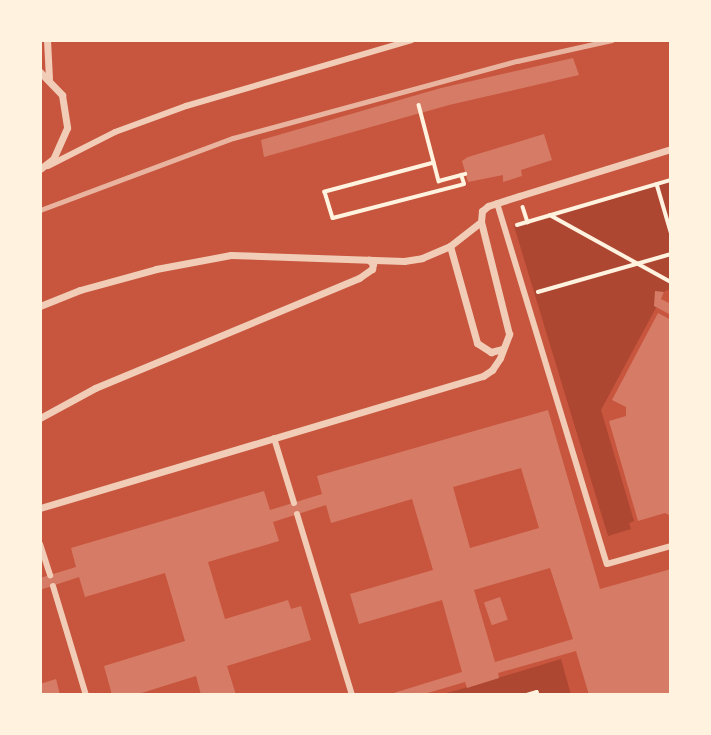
<!DOCTYPE html>
<html>
<head>
<meta charset="utf-8">
<style>
  body { margin:0 }
  #map { position:relative; width:711px; height:735px; overflow:hidden; background:#c8553d; font-family:"Roboto Condensed",sans-serif }
  div>[style] { position:absolute }
  .green>* { inset:0; background:#ae4732 }
  .building>* { inset:0; background:#d67c66; transform-origin:0 0 }
  .path>* { height:3.5px; margin:-1.75px; padding:0 1.75px; transform-origin:1.75px; border-radius:1.75px; background:#fff3e0 }
  .pedestrian>* { height:6px; margin:-3px; padding:0 3px; transform-origin:3px; border-radius:3px; background:#f1ccb7 }
  .minor>* { height:7px; margin:-3.5px; padding:0 3.5px; transform-origin:3.5px; border-radius:3.5px; background:#f1ccb7 }
  .rail>* { height:5px; margin:-2.5px; padding:0 2.5px; transform-origin:2.5px; border-radius:2.5px; background:#e9b49f }
  span { translate:-50% -50%; white-space:nowrap; text-align:center; line-height:1.15; -webkit-text-stroke:6px #fff3e0; paint-order:stroke }
  .frame { position:absolute; inset:0; border:42px solid #fff3e0; pointer-events:none }
</style>
</head>
<body>
<div id="map">
  <div class="green">
    <i style="clip-path:polygon(671px 179px,671px 289px,665px 291px,601px 410px,634px 521px,629px 523px,631px 529px,608px 536px,514px 226px)"></i>
    <i style="clip-path:polygon(561px 659px,571px 695px,439px 695px,461px 689px)"></i>
  </div>
  <div class="building">
    <i style="clip-path:polygon(573px 58px,579px 75px,449px 105px,264px 157px,261px 140px,441px 88px)"></i>
    <i style="clip-path:polygon(544px 134px,552px 160px,521px 170px,522px 176px,503px 182px,503px 175px,468px 182px,462px 161px,468px 157px)"></i>
    <i style="clip-path:polygon(655px 291px,664px 292px,661px 299px,671px 304px,671px 315px,654px 306px)"></i>
    <i style="clip-path:polygon(658px 313px,671px 320px,671px 516px,665px 513px,638px 521px,609px 421px,626px 416px,626px 407px,612px 400px)"></i>
    <i style="clip-path:polygon(evenodd,548px 410px,600px 589px,671px 569px,671px 695px,589px 695px,576px 651px,498px 673px,499px 678px,467px 688px,465px 682px,421px 695px,387px 695px,462px 672px,442px 600px,359px 624px,350px 594px,433px 570px,412px 499px,331px 523px,326px 505px,273px 522px,279px 541px,208px 562px,225px 619px,288px 600px,291px 609px,301px 606px,311px 640px,227px 666px,236px 695px,201px 695px,196px 676px,135px 695px,112px 695px,104px 666px,185px 641px,165px 573px,85px 597px,79px 577px,40px 590px,40px 578px,76px 567px,71px 548px,264px 491px,270px 510px,322px 494px,317px 476px,548px 410px,521px 468px,539px 528px,470px 548px,453px 487px,521px 468px,548px 410px,550px 568px,573px 639px,495px 662px,474px 590px,550px 568px)"></i>
    <i style="left:500px;top:597px;width:24px;height:17px;rotate:71deg"></i>
    <i style="clip-path:polygon(56px 679px,60px 695px,40px 695px,40px 684px)"></i>
  </div>
  <div class="path">
    <i style="left:419px;top:105px;width:79px;rotate:75.3deg"></i>
    <i style="left:439px;top:181px;width:27px;rotate:-15deg"></i>
    <i style="left:434px;top:163px;width:113px;rotate:165.1deg"></i>
    <i style="left:325px;top:192px;width:27px;rotate:73deg"></i>
    <i style="left:333px;top:218px;width:135px;rotate:-14.5deg"></i>
    <i style="left:464px;top:184px;width:9px;rotate:-108deg"></i>
    <i style="left:657px;top:184px;width:50px;rotate:73.7deg"></i>
    <i style="left:523px;top:207px;width:16px;rotate:72deg"></i>
    <i style="left:550px;top:215px;width:138px;rotate:29deg"></i>
    <i style="left:517px;top:225px;width:160px;rotate:-16.3deg"></i>
    <i style="left:538px;top:292px;width:138px;rotate:-15.9deg"></i>
    <i style="left:527px;top:695px;width:10px;rotate:-17deg"></i>
    <i style="left:537px;top:692px;width:3px;rotate:72deg"></i>
  </div>
  <div class="pedestrian">
    <i style="left:48px;top:166px;width:75px;rotate:-26.9deg"></i>
    <i style="left:115px;top:132px;width:76px;rotate:-20.1deg"></i>
    <i style="left:186px;top:106px;width:235px;rotate:-16.3deg"></i>
    <i style="left:497px;top:203px;width:377px;rotate:73.1deg"></i>
    <i style="left:607px;top:564px;width:66px;rotate:-15.7deg"></i>
    <i style="left:274px;top:438px;width:68px;rotate:72.9deg"></i>
    <i style="left:297px;top:514px;width:189px;rotate:73.1deg"></i>
    <i style="left:40px;top:544px;width:33px;rotate:72deg"></i>
    <i style="left:53px;top:586px;width:114px;rotate:73.2deg"></i>
  </div>
  <div class="minor">
    <i style="left:47px;top:40px;width:38px;rotate:87deg"></i>
    <i style="left:40px;top:72px;width:32px;rotate:46deg"></i>
    <i style="left:62px;top:95px;width:33px;rotate:81deg"></i>
    <i style="left:67px;top:128px;width:34px;rotate:114deg"></i>
    <i style="left:53px;top:159px;width:16px;rotate:142deg"></i>
    <i style="left:450px;top:246px;width:101px;rotate:74.4deg"></i>
    <i style="left:477px;top:343px;width:17px;rotate:33deg"></i>
    <i style="left:491px;top:352px;width:11px;rotate:-15deg"></i>
    <i style="left:40px;top:306px;width:43px;rotate:-21.8deg"></i>
    <i style="left:80px;top:290px;width:79px;rotate:-15.4deg"></i>
    <i style="left:156px;top:269px;width:76px;rotate:-10.6deg"></i>
    <i style="left:231px;top:255px;width:173px;rotate:2deg"></i>
    <i style="left:404px;top:261px;width:18px;rotate:-9deg"></i>
    <i style="left:422px;top:258px;width:30px;rotate:-23deg"></i>
    <i style="left:450px;top:246px;width:39px;rotate:-38deg"></i>
    <i style="left:40px;top:418px;width:63px;rotate:-28.6deg"></i>
    <i style="left:95px;top:388px;width:286px;rotate:-22.6deg"></i>
    <i style="left:359px;top:278px;width:16px;rotate:-35deg"></i>
    <i style="left:372px;top:269px;width:5px;rotate:-79deg"></i>
    <i style="left:373px;top:264px;width:6px;rotate:-135deg"></i>
    <i style="left:40px;top:508px;width:462px;rotate:-16.6deg"></i>
    <i style="left:483px;top:376px;width:11px;rotate:-34deg"></i>
    <i style="left:492px;top:370px;width:14px;rotate:-56deg"></i>
    <i style="left:500px;top:358px;width:26px;rotate:-69deg"></i>
    <i style="left:509px;top:334px;width:115px;rotate:-104deg"></i>
    <i style="left:481px;top:222px;width:11px;rotate:-85deg"></i>
    <i style="left:482px;top:211px;width:8px;rotate:-40deg"></i>
    <i style="left:488px;top:206px;width:33px;rotate:-18deg"></i>
    <i style="left:519px;top:196px;width:159px;rotate:-17.2deg"></i>
  </div>
  <div class="rail">
    <i style="left:40px;top:210px;width:206px;rotate:-20.5deg"></i>
    <i style="left:233px;top:138px;width:294px;rotate:-15.2deg"></i>
    <i style="left:517px;top:61px;width:97px;rotate:-12.5deg"></i>
  </div>
  <div class="frame"></div>
</div>
</body>
</html>
